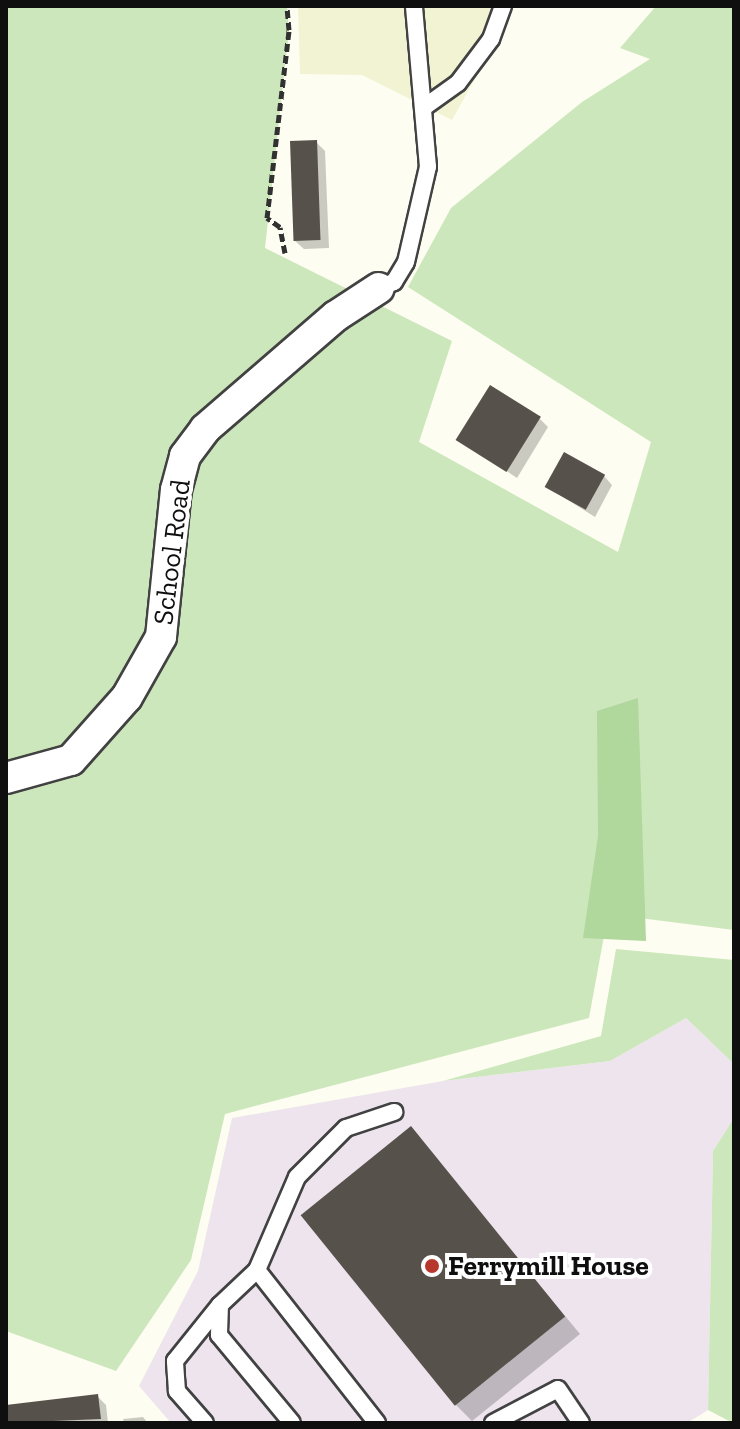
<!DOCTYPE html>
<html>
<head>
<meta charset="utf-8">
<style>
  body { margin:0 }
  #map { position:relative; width:740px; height:1429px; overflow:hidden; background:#fefdf1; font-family:"Zilla Slab",serif }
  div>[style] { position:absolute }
  .industrial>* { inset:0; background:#ede4ed }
  .farmland>* { inset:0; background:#f2f3d2 }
  .green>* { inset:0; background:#cde7bc }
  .forest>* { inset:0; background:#b0d79c }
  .shadow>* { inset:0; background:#0003 }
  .building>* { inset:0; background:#57514b; transform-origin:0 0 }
  .path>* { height:5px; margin-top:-2.5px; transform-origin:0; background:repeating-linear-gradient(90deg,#313131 0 8px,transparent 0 12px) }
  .roads { filter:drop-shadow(2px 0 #424242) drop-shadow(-2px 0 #424242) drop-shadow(0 2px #424242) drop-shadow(0 -2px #424242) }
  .service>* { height:16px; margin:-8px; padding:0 8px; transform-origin:8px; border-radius:8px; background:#fff }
  .minor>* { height:30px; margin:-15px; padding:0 15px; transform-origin:15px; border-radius:15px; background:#fff }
  .dots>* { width:22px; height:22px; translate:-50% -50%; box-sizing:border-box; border:4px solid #fff; border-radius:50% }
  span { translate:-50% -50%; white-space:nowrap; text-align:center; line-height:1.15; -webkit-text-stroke:8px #fff; paint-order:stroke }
  .street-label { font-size:28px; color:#0f0f0f }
  .poi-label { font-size:28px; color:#0f0f0f; font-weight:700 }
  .left { translate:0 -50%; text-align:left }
  .frame { position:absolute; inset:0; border:8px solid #0f0f0f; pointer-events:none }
</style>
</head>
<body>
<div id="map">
  <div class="industrial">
    <i style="clip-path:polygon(686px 1018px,734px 1064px,734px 1118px,713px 1151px,708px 1410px,687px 1423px,171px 1423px,139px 1386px,198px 1271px,232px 1118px,443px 1081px,610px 1061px)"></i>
  </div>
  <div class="farmland">
    <i style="clip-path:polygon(298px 6px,515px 6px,452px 120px,362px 75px,300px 74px)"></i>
  </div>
  <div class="green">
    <i style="clip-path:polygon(6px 6px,287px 6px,289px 30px,265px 248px,452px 341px,419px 442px,618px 552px,651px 442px,408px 287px,451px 208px,582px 102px,650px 59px,620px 48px,656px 6px,734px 6px,734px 930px,608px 914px,589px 1018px,225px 1114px,191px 1260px,116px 1371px,6px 1331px)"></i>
    <i style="clip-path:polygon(616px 949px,734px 960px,734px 1064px,686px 1018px,610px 1061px,443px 1081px,601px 1036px)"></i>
    <i style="clip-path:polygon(734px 1118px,734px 1420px,731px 1422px,708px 1410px,713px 1151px)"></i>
  </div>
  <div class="forest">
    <i style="clip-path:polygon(638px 698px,646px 941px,583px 938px,598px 836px,597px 711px)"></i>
  </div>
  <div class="shadow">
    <i style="clip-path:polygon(316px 142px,325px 151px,329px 248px,304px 249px,295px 241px)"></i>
    <i style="clip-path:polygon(540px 419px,548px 427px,517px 478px,459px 439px)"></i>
    <i style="clip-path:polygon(604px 476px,612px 485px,595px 517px,547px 487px)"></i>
    <i style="clip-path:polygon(410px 1129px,580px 1334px,472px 1421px,455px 1404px)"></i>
    <i style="clip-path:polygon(97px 1396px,106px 1405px,108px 1423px,6px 1423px,6px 1407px)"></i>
    <i style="clip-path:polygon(143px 1417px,148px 1423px,124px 1423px,123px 1419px)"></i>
  </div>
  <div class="building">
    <i style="left:317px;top:140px;width:100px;height:27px;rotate:88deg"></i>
    <i style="left:490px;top:385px;width:60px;height:65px;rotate:32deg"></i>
    <i style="left:564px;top:452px;width:47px;height:40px;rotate:29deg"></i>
    <i style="left:411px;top:1126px;width:245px;height:142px;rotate:51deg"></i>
    <i style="clip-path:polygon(98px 1394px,101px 1419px,6px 1423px,6px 1405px)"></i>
  </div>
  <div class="path">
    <i style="left:285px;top:253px;width:26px;rotate:-101deg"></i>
    <i style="left:280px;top:227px;width:16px;rotate:-145deg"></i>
    <i style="left:267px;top:218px;width:189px;rotate:-83.3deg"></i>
    <i style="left:289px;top:30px;width:24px;rotate:-95deg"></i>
  </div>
  <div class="roads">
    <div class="service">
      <i style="left:423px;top:108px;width:43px;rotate:-35.5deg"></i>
      <i style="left:458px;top:83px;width:55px;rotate:-53.1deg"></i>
      <i style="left:491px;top:39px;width:35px;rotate:-70deg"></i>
      <i style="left:379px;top:288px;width:16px;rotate:-22deg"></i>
      <i style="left:394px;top:282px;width:23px;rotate:-59deg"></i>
      <i style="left:406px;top:262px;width:98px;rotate:-77deg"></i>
      <i style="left:428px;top:167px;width:162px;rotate:-95deg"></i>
      <i style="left:257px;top:1270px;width:51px;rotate:136.6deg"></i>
      <i style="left:220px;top:1305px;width:30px;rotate:92deg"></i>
      <i style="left:219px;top:1335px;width:114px;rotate:50.3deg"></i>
      <i style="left:205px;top:1423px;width:43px;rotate:-131.2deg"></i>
      <i style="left:177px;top:1391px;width:30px;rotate:-94deg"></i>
      <i style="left:175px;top:1361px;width:72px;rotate:-51.2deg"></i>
      <i style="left:377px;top:1423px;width:194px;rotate:-128.1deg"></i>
      <i style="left:257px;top:1270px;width:101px;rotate:-66.7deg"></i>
      <i style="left:297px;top:1177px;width:69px;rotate:-45deg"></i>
      <i style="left:346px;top:1128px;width:51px;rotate:-18.4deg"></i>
      <i style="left:493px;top:1423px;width:73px;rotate:-27.6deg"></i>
      <i style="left:558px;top:1389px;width:41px;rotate:55.9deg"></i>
    </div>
    <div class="minor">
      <i style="left:6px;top:778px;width:67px;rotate:-15.5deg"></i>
      <i style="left:71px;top:760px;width:84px;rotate:-48.4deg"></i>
      <i style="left:127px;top:697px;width:69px;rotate:-60.5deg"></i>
      <i style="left:161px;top:637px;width:148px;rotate:-84.2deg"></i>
      <i style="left:176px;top:490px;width:35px;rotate:-75deg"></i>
      <i style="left:185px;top:456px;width:34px;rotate:-53deg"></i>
      <i style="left:205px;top:429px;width:173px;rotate:-40.8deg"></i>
      <i style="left:336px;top:316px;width:51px;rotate:-33.1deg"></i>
    </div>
  </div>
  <div class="dots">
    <i style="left:432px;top:1266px;background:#b8372d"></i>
  </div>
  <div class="street-label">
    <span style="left:172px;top:552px;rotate:-83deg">School Road</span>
  </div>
  <div class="poi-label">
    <span class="left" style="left:448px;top:1266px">Ferrymill House</span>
  </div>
  <div class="frame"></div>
</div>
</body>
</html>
